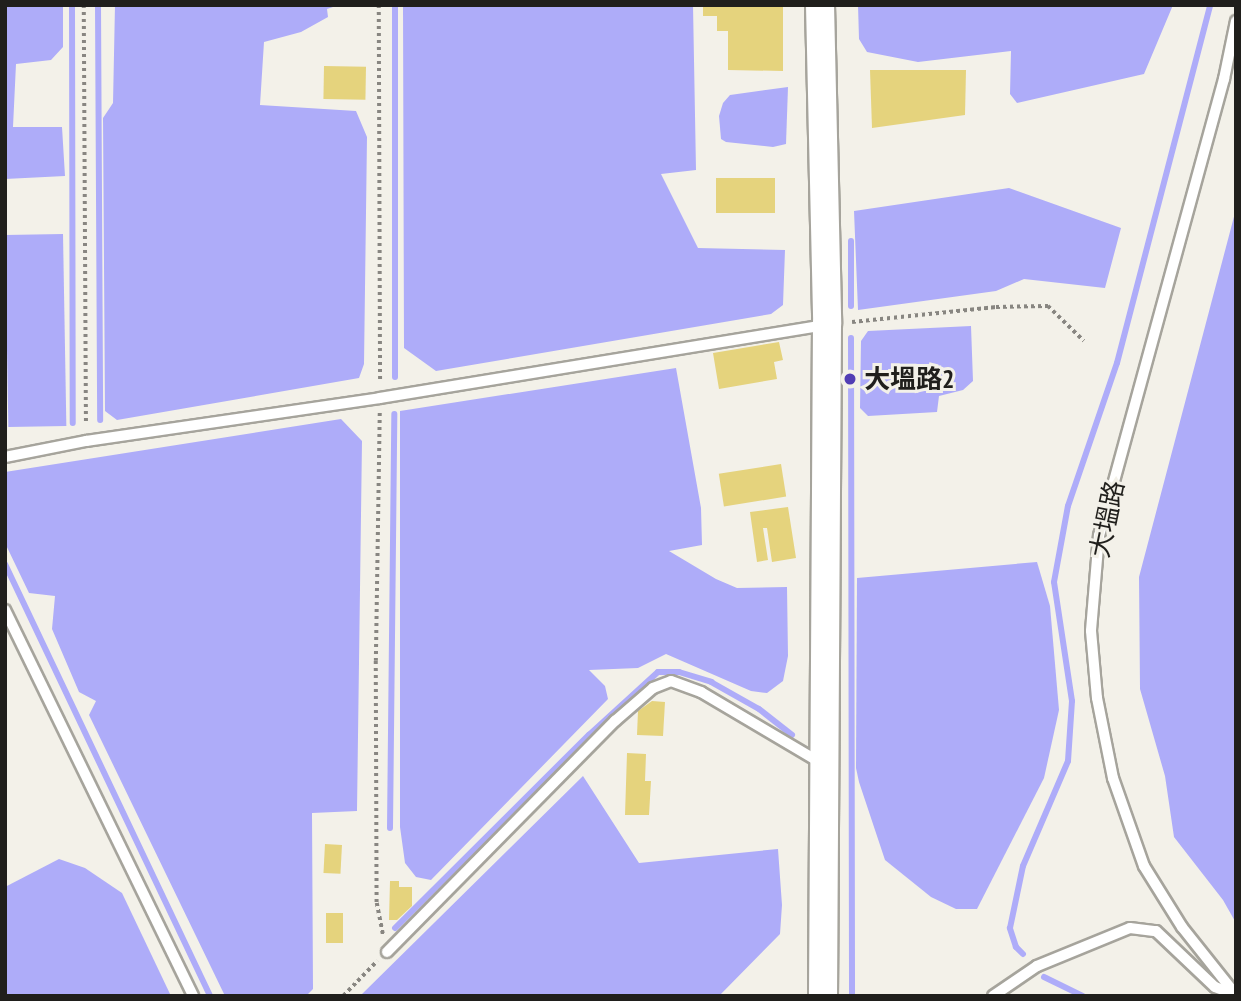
<!DOCTYPE html>
<html>
<head>
<meta charset="utf-8">
<style>
  body { margin:0 }
  #map { position:relative; width:1241px; height:1001px; overflow:hidden; background:#f3f1e9; font-family:"PT Sans Narrow","Noto Sans TC",sans-serif }
  div>[style] { position:absolute }
  .water>* { inset:0; background:#aeacf9; transform-origin:0 0 }
  .stream>* { height:6px; margin:-3px; padding:0 3px; transform-origin:3px; border-radius:3px; background:#aeacf9 }
  .building>* { inset:0; background:#e5d37d; transform-origin:0 0 }
  .path>* { height:3.5px; margin-top:-1.75px; transform-origin:0; background:repeating-linear-gradient(90deg,#888681 0 3.5px,transparent 0 7px) }
  .roads { filter:drop-shadow(2px 0 #a6a49c) drop-shadow(-2px 0 #a6a49c) drop-shadow(0 2px #a6a49c) drop-shadow(0 -2px #a6a49c) }
  .service>* { height:10px; margin:-5px; padding:0 5px; transform-origin:5px; border-radius:5px; background:#fff }
  .tertiary>* { height:28px; margin:-14px; padding:0 14px; transform-origin:14px; border-radius:14px; background:#fff }
  .dots>* { width:19px; height:19px; translate:-50% -50%; box-sizing:border-box; border:4px solid #f3f1e9; border-radius:50% }
  span { translate:-50% -50%; white-space:nowrap; text-align:center; line-height:1.15; -webkit-text-stroke:6px #f3f1e9; paint-order:stroke }
  .poi-label { font-size:26px; color:#201f1c; font-weight:700 }
  .left { translate:0 -50%; text-align:left }
  .street-label { font-size:26px; color:#201f1c }
  .frame { position:absolute; inset:0; border:7px solid #201f1c; pointer-events:none }
</style>
</head>
<body>
<div id="map">
  <div class="water">
    <i style="clip-path:polygon(5px 5px,63px 5px,63px 47px,51px 60px,16px 64px,13px 127px,62px 127px,65px 176px,5px 179px)"></i>
    <i style="clip-path:polygon(115px 5px,339px 5px,327px 9px,328px 17px,301px 32px,264px 42px,260px 105px,356px 111px,367px 137px,364px 364px,359px 378px,117px 420px,105px 411px,103px 118px,113px 103px)"></i>
    <i style="clip-path:polygon(403px 5px,693px 5px,696px 170px,661px 174px,698px 248px,785px 250px,783px 305px,771px 314px,436px 371px,404px 348px)"></i>
    <i style="clip-path:polygon(858px 5px,1173px 5px,1144px 74px,1017px 103px,1010px 94px,1011px 51px,918px 62px,867px 52px,859px 39px)"></i>
    <i style="clip-path:polygon(788px 87px,786px 144px,773px 147px,726px 142px,721px 139px,719px 116px,723px 103px,730px 95px)"></i>
    <i style="clip-path:polygon(1009px 188px,1121px 228px,1105px 288px,1024px 279px,996px 291px,858px 310px,854px 211px)"></i>
    <i style="clip-path:polygon(1236px 209px,1236px 923px,1223px 900px,1174px 837px,1165px 776px,1140px 689px,1139px 577px)"></i>
    <i style="left:63px;top:234px;width:192px;height:58px;rotate:89deg"></i>
    <i style="clip-path:polygon(971px 326px,973px 381px,963px 390px,939px 396px,937px 412px,868px 416px,860px 408px,861px 341px,868px 331px)"></i>
    <i style="clip-path:polygon(676px 368px,701px 508px,702px 545px,669px 551px,716px 579px,737px 588px,787px 587px,788px 656px,783px 681px,767px 693px,751px 691px,666px 654px,638px 668px,589px 670px,605px 686px,608px 699px,431px 880px,416px 877px,405px 863px,400px 827px,400px 411px)"></i>
    <i style="clip-path:polygon(341px 419px,362px 441px,357px 811px,312px 813px,313px 989px,306px 996px,225px 996px,89px 715px,96px 701px,79px 692px,52px 629px,55px 596px,29px 593px,5px 543px,5px 472px)"></i>
    <i style="clip-path:polygon(1037px 562px,1050px 606px,1059px 710px,1044px 778px,977px 909px,956px 909px,931px 897px,885px 860px,859px 782px,856px 768px,857px 578px)"></i>
    <i style="clip-path:polygon(583px 776px,639px 863px,778px 849px,782px 905px,780px 934px,719px 996px,360px 996px)"></i>
    <i style="clip-path:polygon(59px 859px,85px 868px,122px 893px,171px 996px,5px 996px,5px 887px)"></i>
  </div>
  <div class="stream">
    <i style="left:72px;top:5px;width:418px;rotate:89.9deg"></i>
    <i style="left:98px;top:5px;width:415px;rotate:89.7deg"></i>
    <i style="left:395px;top:5px;width:372px;rotate:90deg"></i>
    <i style="left:851px;top:241px;width:65px;rotate:90deg"></i>
    <i style="left:851px;top:338px;width:658px;rotate:89.91deg"></i>
    <i style="left:5px;top:564px;width:478px;rotate:64.6deg"></i>
    <i style="left:390px;top:828px;width:414px;rotate:-89.4deg"></i>
    <i style="left:395px;top:928px;width:274px;rotate:-44.9deg"></i>
    <i style="left:589px;top:735px;width:93px;rotate:-42.4deg"></i>
    <i style="left:658px;top:672px;width:21px"></i>
    <i style="left:679px;top:672px;width:34px;rotate:17deg"></i>
    <i style="left:711px;top:682px;width:55px;rotate:29.4deg"></i>
    <i style="left:759px;top:709px;width:42px;rotate:38.2deg"></i>
    <i style="left:1023px;top:954px;width:10px;rotate:-135deg"></i>
    <i style="left:1016px;top:947px;width:20px;rotate:-108deg"></i>
    <i style="left:1010px;top:928px;width:63px;rotate:-78.2deg"></i>
    <i style="left:1023px;top:866px;width:114px;rotate:-66.8deg"></i>
    <i style="left:1068px;top:761px;width:60px;rotate:-86.2deg"></i>
    <i style="left:1072px;top:701px;width:120px;rotate:-98.6deg"></i>
    <i style="left:1054px;top:582px;width:77px;rotate:-79.6deg"></i>
    <i style="left:1068px;top:506px;width:151px;rotate:-71.1deg"></i>
    <i style="left:1117px;top:363px;width:370px;rotate:-75.4deg"></i>
    <i style="left:1044px;top:977px;width:43px;rotate:26deg"></i>
  </div>
  <div class="building">
    <i style="clip-path:polygon(703px 5px,783px 5px,783px 71px,728px 70px,728px 31px,717px 31px,717px 16px,703px 16px)"></i>
    <i style="left:324px;top:66px;width:42px;height:33px;rotate:1deg"></i>
    <i style="clip-path:polygon(870px 70px,966px 70px,965px 115px,872px 128px)"></i>
    <i style="left:716px;top:178px;width:59px;height:35px"></i>
    <i style="clip-path:polygon(779px 342px,783px 360px,774px 362px,777px 379px,719px 389px,713px 353px)"></i>
    <i style="left:781px;top:464px;width:33px;height:63px;rotate:81deg"></i>
    <i style="clip-path:polygon(788px 507px,796px 558px,772px 562px,767px 528px,763px 528px,768px 560px,757px 562px,750px 512px)"></i>
    <i style="clip-path:polygon(652px 701px,665px 702px,663px 736px,637px 735px,638px 711px)"></i>
    <i style="clip-path:polygon(627px 753px,646px 754px,645px 781px,651px 781px,649px 815px,625px 815px)"></i>
    <i style="left:325px;top:844px;width:17px;height:29px;rotate:3deg"></i>
    <i style="clip-path:polygon(390px 881px,399px 881px,399px 887px,412px 887px,412px 906px,397px 920px,389px 920px)"></i>
    <i style="left:326px;top:913px;width:17px;height:30px"></i>
  </div>
  <div class="path">
    <i style="left:84px;top:5px;width:420px;rotate:89.7deg"></i>
    <i style="left:379px;top:5px;width:376px;rotate:89.8deg"></i>
    <i style="left:852px;top:322px;width:145px;rotate:-5.9deg"></i>
    <i style="left:996px;top:307px;width:52px;rotate:-1.1deg"></i>
    <i style="left:1048px;top:306px;width:50px;rotate:44.2deg"></i>
    <i style="left:380px;top:413px;width:248px;rotate:90.9deg"></i>
    <i style="left:376px;top:661px;width:242px;rotate:89.8deg"></i>
    <i style="left:377px;top:903px;width:32px;rotate:79deg"></i>
    <i style="left:343px;top:996px;width:49px;rotate:-45.8deg"></i>
  </div>
  <div class="roads">
    <div class="service">
      <i style="left:1236px;top:21px;width:59px;rotate:101.7deg"></i>
      <i style="left:1224px;top:79px;width:473px;rotate:105.3deg"></i>
      <i style="left:1099px;top:535px;width:96px;rotate:94.8deg"></i>
      <i style="left:1091px;top:631px;width:67px;rotate:84.9deg"></i>
      <i style="left:1097px;top:698px;width:82px;rotate:78.7deg"></i>
      <i style="left:1113px;top:778px;width:93px;rotate:70.6deg"></i>
      <i style="left:1144px;top:866px;width:72px;rotate:58.1deg"></i>
      <i style="left:1182px;top:927px;width:87px;rotate:51.5deg"></i>
      <i style="left:5px;top:457px;width:83px;rotate:-11.2deg"></i>
      <i style="left:86px;top:441px;width:297px;rotate:-8.3deg"></i>
      <i style="left:380px;top:398px;width:451px;rotate:-9.3deg"></i>
      <i style="left:5px;top:610px;width:429px;rotate:64deg"></i>
      <i style="left:387px;top:952px;width:325px;rotate:-45.4deg"></i>
      <i style="left:615px;top:721px;width:50px;rotate:-41deg"></i>
      <i style="left:653px;top:688px;width:19px;rotate:-21deg"></i>
      <i style="left:671px;top:681px;width:32px;rotate:20deg"></i>
      <i style="left:701px;top:692px;width:139px;rotate:30.6deg"></i>
      <i style="left:993px;top:996px;width:53px;rotate:-34.3deg"></i>
      <i style="left:1037px;top:966px;width:100px;rotate:-22.2deg"></i>
      <i style="left:1130px;top:928px;width:26px;rotate:7deg"></i>
      <i style="left:1156px;top:931px;width:81px;rotate:43.5deg"></i>
      <i style="left:1215px;top:987px;width:22px;rotate:21deg"></i>
    </div>
    <div class="tertiary">
      <i style="left:820px;top:5px;width:319px;rotate:88.7deg"></i>
      <i style="left:827px;top:324px;width:672px;rotate:90.34deg"></i>
    </div>
  </div>
  <div class="dots">
    <i style="left:850px;top:379px;background:#513db4"></i>
  </div>
  <div class="poi-label">
    <span class="left" style="left:864px;top:379px">大塭路2</span>
  </div>
  <div class="street-label">
    <span style="left:1107px;top:519px;rotate:-78deg">大塭路</span>
  </div>
  <div class="frame"></div>
</div>
</body>
</html>
